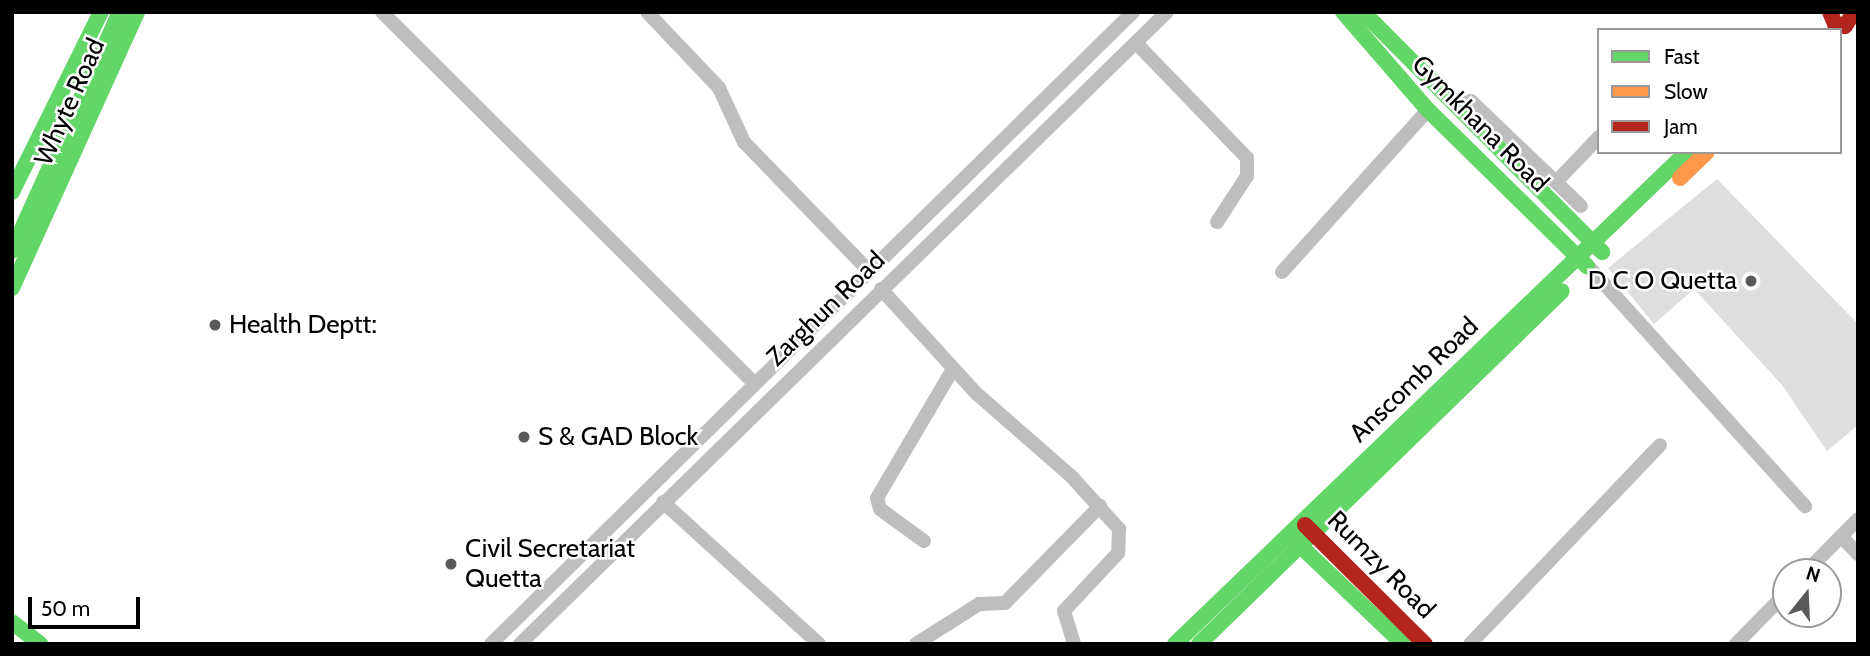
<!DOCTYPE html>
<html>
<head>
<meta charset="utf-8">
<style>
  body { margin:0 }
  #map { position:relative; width:1870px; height:656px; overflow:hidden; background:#fff; font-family:Cabin,sans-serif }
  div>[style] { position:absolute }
  .building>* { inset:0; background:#dedede }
  .street>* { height:14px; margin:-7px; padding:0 7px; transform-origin:7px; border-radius:7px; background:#bebebe }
  .fast>* { height:16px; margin:-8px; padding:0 8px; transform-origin:8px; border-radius:8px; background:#63d668 }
  .slow>* { height:16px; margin:-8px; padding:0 8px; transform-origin:8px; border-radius:8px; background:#ff974d }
  .jam>* { height:16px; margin:-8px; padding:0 8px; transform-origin:8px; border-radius:8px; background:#b3261e }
  .dots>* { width:19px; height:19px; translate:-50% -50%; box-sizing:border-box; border:4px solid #fff; border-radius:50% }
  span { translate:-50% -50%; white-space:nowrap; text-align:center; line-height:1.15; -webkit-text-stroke:5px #fff; paint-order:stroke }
  .street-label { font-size:26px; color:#000 }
  .poi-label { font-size:26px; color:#000 }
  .right { translate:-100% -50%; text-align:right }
  .left { translate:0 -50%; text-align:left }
  .frame { position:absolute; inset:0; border:14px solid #000; pointer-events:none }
  .legend { position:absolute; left:1597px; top:28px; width:245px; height:126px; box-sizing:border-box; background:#fff; border:2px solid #999; margin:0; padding:9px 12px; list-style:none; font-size:21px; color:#000 }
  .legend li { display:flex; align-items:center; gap:14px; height:35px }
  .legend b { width:35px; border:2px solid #999 }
  .north { position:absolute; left:1772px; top:558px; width:70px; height:70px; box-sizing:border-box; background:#fff; border:2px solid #999; border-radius:50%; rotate:18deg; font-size:19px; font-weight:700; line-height:28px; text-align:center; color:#000 }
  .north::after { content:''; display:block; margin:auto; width:24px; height:32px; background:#595959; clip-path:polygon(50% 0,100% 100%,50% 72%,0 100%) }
  .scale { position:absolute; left:28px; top:597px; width:112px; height:32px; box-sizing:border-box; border:4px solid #000; border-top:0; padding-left:9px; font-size:21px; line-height:24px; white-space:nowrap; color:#000; -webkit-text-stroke:5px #fff; paint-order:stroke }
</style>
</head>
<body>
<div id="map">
  <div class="building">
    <i style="clip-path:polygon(1717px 179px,1858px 324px,1858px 425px,1827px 451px,1782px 385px,1694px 289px,1654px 324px,1608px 268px)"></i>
  </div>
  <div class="street">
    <i style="left:382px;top:12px;width:525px;rotate:44.92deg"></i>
    <i style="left:647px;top:12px;width:105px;rotate:46.5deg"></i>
    <i style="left:719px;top:88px;width:60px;rotate:65.2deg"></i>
    <i style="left:744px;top:142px;width:180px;rotate:45.9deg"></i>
    <i style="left:1137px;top:44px;width:158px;rotate:46deg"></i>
    <i style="left:1247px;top:158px;width:18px;rotate:90deg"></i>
    <i style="left:1247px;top:176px;width:55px;rotate:123.1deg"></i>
    <i style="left:1457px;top:107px;width:15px;rotate:-23deg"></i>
    <i style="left:1471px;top:101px;width:152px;rotate:43.7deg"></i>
    <i style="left:1557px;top:181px;width:61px;rotate:-46.3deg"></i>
    <i style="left:1588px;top:266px;width:324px;rotate:47.9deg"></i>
    <i style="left:1282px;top:272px;width:218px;rotate:-48deg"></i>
    <i style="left:881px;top:289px;width:142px;rotate:47.6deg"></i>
    <i style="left:977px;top:394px;width:125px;rotate:41.1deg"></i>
    <i style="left:1071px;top:476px;width:72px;rotate:47.8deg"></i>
    <i style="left:1119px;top:529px;width:24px;rotate:92deg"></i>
    <i style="left:1118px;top:553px;width:79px;rotate:133deg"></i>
    <i style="left:1064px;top:611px;width:34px;rotate:73deg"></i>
    <i style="left:663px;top:502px;width:211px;rotate:42.3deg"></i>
    <i style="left:1841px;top:536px;width:25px;rotate:47deg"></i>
    <i style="left:924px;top:541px;width:54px;rotate:-144deg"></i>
    <i style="left:880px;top:509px;width:11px;rotate:-105deg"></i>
    <i style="left:877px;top:498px;width:150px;rotate:-59.5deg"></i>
    <i style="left:1806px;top:572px;width:74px;rotate:-45.5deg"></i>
    <i style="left:491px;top:644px;width:901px;rotate:-44.55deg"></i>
    <i style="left:520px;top:644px;width:904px;rotate:-44.33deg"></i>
    <i style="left:916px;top:644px;width:75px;rotate:-32.4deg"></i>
    <i style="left:979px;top:604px;width:26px;rotate:-2deg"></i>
    <i style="left:1005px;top:603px;width:136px;rotate:-45.6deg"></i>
    <i style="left:1470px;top:644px;width:275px;rotate:-46.3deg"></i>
    <i style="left:1736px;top:644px;width:71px;rotate:-45.6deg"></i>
  </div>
  <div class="fast">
    <i style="left:1343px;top:12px;width:130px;rotate:49.1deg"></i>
    <i style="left:1428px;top:110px;width:223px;rotate:44.5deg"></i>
    <i style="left:1363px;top:12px;width:339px;rotate:45.1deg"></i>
    <i style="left:12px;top:192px;width:201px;rotate:-63.7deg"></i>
    <i style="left:12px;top:251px;width:262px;rotate:-65.7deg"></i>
    <i style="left:12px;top:288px;width:303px;rotate:-65.6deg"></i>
    <i style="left:1290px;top:536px;width:156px;rotate:43.7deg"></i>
    <i style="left:12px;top:622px;width:36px;rotate:38deg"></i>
    <i style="left:1175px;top:644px;width:710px;rotate:-43.86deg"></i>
    <i style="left:1199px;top:644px;width:506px;rotate:-44.2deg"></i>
  </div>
  <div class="slow">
    <i style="left:1680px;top:178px;width:37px;rotate:-44deg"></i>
  </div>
  <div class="jam">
    <i style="left:1830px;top:12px;width:13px;rotate:67deg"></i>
    <i style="left:1835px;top:24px;width:10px;rotate:11deg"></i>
    <i style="left:1845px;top:26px;width:17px;rotate:-57deg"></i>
    <i style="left:1305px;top:525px;width:169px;rotate:44.8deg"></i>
  </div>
  <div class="dots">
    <i style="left:1751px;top:281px;background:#595959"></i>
    <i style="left:215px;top:325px;background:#595959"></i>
    <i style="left:524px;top:437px;background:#595959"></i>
    <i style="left:451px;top:564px;background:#595959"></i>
  </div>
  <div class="street-label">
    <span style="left:70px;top:102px;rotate:-66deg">Whyte Road</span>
    <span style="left:1480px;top:124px;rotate:45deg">Gymkhana Road</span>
    <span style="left:826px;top:309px;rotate:-44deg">Zarghun Road</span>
    <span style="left:1414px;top:380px;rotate:-44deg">Anscomb Road</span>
    <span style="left:1381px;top:565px;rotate:45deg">Rumzy Road</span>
  </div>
  <div class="poi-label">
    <span class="right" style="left:1737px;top:281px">D C O Quetta</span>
    <span class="left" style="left:229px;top:325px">Health Deptt:</span>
    <span class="left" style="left:538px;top:437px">S &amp; GAD Block</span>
    <span class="left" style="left:465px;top:564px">Civil Secretariat<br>Quetta</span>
  </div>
  <div class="frame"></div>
  <ul class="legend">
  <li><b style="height:9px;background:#63d668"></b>Fast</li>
  <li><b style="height:9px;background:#ff974d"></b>Slow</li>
  <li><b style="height:9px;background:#b3261e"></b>Jam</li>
  </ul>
  <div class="north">N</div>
  <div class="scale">50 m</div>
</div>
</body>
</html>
